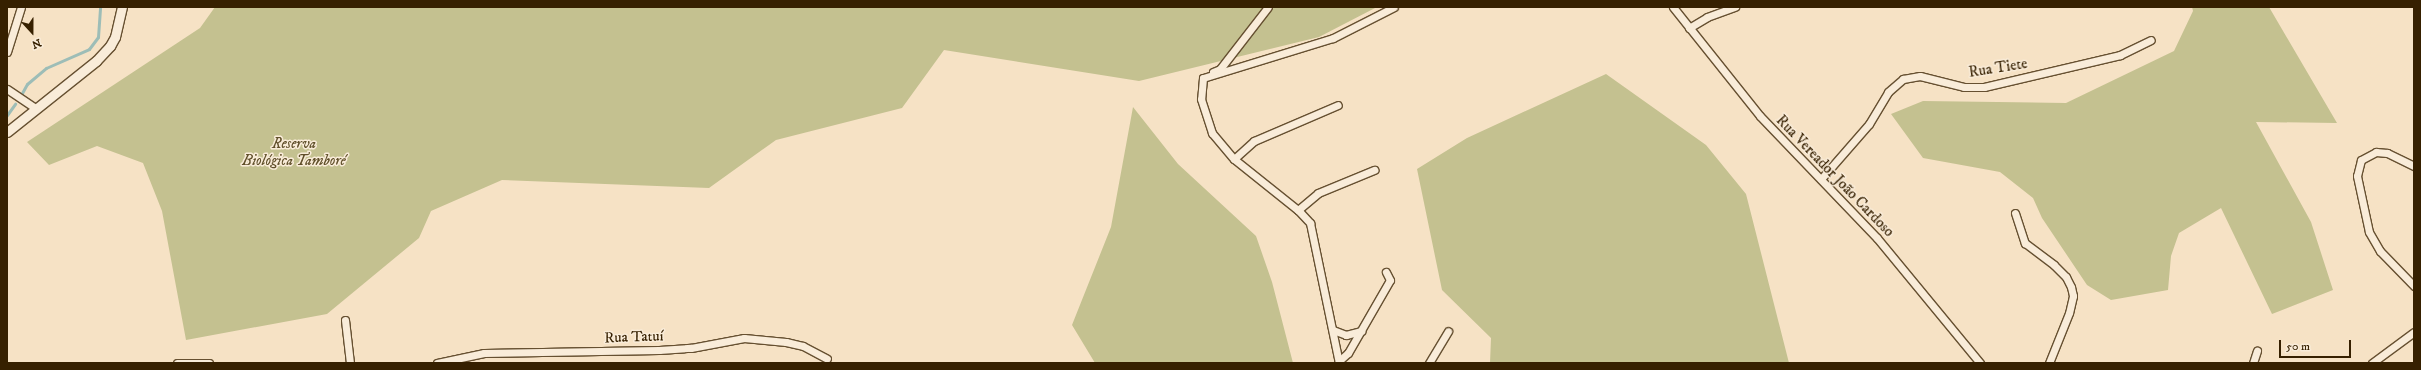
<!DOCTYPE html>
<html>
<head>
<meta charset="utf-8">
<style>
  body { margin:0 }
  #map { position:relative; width:2421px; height:370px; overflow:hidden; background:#f6e2c5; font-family:"IM FELL DW Pica",serif }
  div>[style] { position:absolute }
  .green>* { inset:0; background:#c4c190 }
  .stream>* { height:3px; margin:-1.5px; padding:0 1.5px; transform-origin:1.5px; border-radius:1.5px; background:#9dbdb7 }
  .roads { filter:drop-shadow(1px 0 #665031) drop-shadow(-1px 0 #665031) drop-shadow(0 1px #665031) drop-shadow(0 -1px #665031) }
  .minor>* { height:7px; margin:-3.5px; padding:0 3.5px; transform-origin:3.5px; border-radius:3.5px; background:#f9ecd9 }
  .tertiary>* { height:9px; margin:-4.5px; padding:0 4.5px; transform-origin:4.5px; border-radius:4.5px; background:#f9ecd9 }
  span { translate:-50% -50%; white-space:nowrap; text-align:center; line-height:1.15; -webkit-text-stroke:3px #f9ecd9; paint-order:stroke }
  .street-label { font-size:15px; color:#362000 }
  .park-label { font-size:15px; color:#61502b; font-style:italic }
  .frame { position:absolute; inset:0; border:8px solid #362000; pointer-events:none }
  .north { position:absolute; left:12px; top:12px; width:40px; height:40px; -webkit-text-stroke:3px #f9ecd9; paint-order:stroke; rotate:159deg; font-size:11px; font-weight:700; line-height:16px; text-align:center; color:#362000 }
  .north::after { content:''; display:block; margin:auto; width:14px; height:18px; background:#362000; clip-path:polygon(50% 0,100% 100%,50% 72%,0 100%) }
  .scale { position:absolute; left:2279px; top:340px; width:72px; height:18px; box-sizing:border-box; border:2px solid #362000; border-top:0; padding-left:5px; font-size:12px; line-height:14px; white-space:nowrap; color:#362000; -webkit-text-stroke:3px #f9ecd9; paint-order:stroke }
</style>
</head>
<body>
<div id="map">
  <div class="green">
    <i style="clip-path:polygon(215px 7px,1377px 7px,1319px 37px,1139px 81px,944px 50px,902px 108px,776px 140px,709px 188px,502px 180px,431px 211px,419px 238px,327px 314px,186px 340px,162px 211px,143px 163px,97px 146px,49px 165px,27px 142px,200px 28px)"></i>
    <i style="clip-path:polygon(2192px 7px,2269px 7px,2337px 123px,2256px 122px,2311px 222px,2333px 290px,2272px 314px,2221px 208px,2179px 233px,2171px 256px,2168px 290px,2111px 300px,2087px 285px,2042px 218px,2033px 198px,2000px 172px,1923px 158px,1891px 114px,1923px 101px,2066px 103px,2174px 51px,2193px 11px)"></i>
    <i style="clip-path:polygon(1606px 74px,1706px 145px,1746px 194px,1789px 363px,1490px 363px,1491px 338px,1442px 290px,1417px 169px,1467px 138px)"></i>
    <i style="clip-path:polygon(1133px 107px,1178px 164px,1256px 236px,1272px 282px,1293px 363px,1095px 363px,1072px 325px,1111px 227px)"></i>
  </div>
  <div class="stream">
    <i style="left:22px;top:93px;width:10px;rotate:-61deg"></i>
    <i style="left:27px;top:84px;width:25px;rotate:-40deg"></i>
    <i style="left:46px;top:68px;width:47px;rotate:-23.8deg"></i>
    <i style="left:89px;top:49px;width:15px;rotate:-53deg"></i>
    <i style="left:98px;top:37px;width:30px;rotate:-86deg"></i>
    <i style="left:7px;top:115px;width:14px;rotate:-54deg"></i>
  </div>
  <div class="roads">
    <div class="minor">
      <i style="left:1673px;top:7px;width:139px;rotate:51.4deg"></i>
      <i style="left:1760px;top:116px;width:169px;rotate:46.2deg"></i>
      <i style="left:1877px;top:238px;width:162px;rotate:50.5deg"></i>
      <i style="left:1689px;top:28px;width:21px;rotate:-31deg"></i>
      <i style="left:1707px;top:17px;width:30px;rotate:-20deg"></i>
      <i style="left:7px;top:52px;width:47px;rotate:-72.7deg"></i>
      <i style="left:1213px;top:72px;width:8px;rotate:-23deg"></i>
      <i style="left:1220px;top:69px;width:78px;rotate:-52.3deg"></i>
      <i style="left:1203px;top:78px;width:21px;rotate:95deg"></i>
      <i style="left:1201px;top:99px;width:36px;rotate:72deg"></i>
      <i style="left:1212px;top:133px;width:34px;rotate:50deg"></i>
      <i style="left:1234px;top:159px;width:82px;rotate:38.6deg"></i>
      <i style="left:1298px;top:210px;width:18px;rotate:47deg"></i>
      <i style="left:1310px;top:223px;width:143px;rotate:78.3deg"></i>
      <i style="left:1203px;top:78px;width:136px;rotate:-17.1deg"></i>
      <i style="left:1333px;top:38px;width:68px;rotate:-26.9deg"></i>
      <i style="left:7px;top:89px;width:34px;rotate:34deg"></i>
      <i style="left:1234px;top:159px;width:27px;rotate:-42deg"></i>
      <i style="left:1254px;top:141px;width:91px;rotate:-23.2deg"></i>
      <i style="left:2414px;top:166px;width:30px;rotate:-154deg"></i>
      <i style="left:2387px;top:153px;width:11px;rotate:-175deg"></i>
      <i style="left:2376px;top:152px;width:17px;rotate:152deg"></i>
      <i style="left:2361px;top:160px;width:16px;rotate:104deg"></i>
      <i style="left:2357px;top:176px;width:57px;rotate:77.9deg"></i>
      <i style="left:2369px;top:232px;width:22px;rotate:60deg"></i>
      <i style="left:2380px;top:251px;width:49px;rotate:45.8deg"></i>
      <i style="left:1821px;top:179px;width:73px;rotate:-48.9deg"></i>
      <i style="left:1869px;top:124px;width:37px;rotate:-59deg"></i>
      <i style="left:1888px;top:92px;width:20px;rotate:-41deg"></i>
      <i style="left:1903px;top:79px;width:17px;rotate:-10deg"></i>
      <i style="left:1920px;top:76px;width:45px;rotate:14deg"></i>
      <i style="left:1964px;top:87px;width:20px"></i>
      <i style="left:1984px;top:87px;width:140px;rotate:-13.2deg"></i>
      <i style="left:2120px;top:55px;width:34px;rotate:-26deg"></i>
      <i style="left:1298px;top:210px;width:26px;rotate:-40deg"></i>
      <i style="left:1318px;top:193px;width:61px;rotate:-22.3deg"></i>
      <i style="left:2015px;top:213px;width:32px;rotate:72deg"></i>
      <i style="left:2025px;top:243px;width:36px;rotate:37deg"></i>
      <i style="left:2054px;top:265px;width:17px;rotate:45deg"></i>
      <i style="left:2066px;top:277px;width:11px;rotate:63deg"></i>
      <i style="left:2071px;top:287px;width:9px;rotate:77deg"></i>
      <i style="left:2073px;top:296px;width:17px;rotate:103deg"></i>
      <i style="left:2069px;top:313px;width:54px;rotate:111.8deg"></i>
      <i style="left:345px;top:320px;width:43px;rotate:83.4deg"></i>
      <i style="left:1333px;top:330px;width:14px;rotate:21deg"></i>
      <i style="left:1346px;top:335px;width:16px;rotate:-15deg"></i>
      <i style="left:1339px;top:361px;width:12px;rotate:-42deg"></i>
      <i style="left:1348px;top:353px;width:84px;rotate:-60.1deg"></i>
      <i style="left:1390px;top:280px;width:9px;rotate:-117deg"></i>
      <i style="left:177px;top:363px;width:32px"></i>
      <i style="left:437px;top:363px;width:48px;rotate:-12deg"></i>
      <i style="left:484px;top:353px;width:175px;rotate:-1deg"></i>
      <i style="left:659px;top:350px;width:32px;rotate:-4deg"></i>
      <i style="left:691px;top:348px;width:54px;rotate:-10.7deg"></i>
      <i style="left:744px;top:338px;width:42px;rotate:5.4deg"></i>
      <i style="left:786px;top:342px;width:17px;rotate:13deg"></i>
      <i style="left:803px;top:346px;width:27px;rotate:28deg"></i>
      <i style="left:1429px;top:363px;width:37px;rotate:-59deg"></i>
      <i style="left:2253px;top:363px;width:13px;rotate:-72deg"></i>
      <i style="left:2372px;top:363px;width:52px;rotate:-36.4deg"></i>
    </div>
    <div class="tertiary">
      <i style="left:7px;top:132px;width:114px;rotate:-38.6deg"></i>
      <i style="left:96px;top:61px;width:21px;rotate:-47deg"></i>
      <i style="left:110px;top:46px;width:10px;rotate:-61deg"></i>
      <i style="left:115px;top:37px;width:31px;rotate:-77deg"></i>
    </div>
  </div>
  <div class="street-label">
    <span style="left:1998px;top:68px;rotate:-9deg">Rua Tiete</span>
    <span style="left:1835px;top:176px;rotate:46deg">Rua Vereador João Cardoso</span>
    <span style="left:634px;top:337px;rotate:-2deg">Rua Tatuí</span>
  </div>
  <div class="park-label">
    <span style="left:294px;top:152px">Reserva<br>Biológica Tamboré</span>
  </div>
  <div class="frame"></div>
  <div class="north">N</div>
  <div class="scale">50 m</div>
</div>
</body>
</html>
